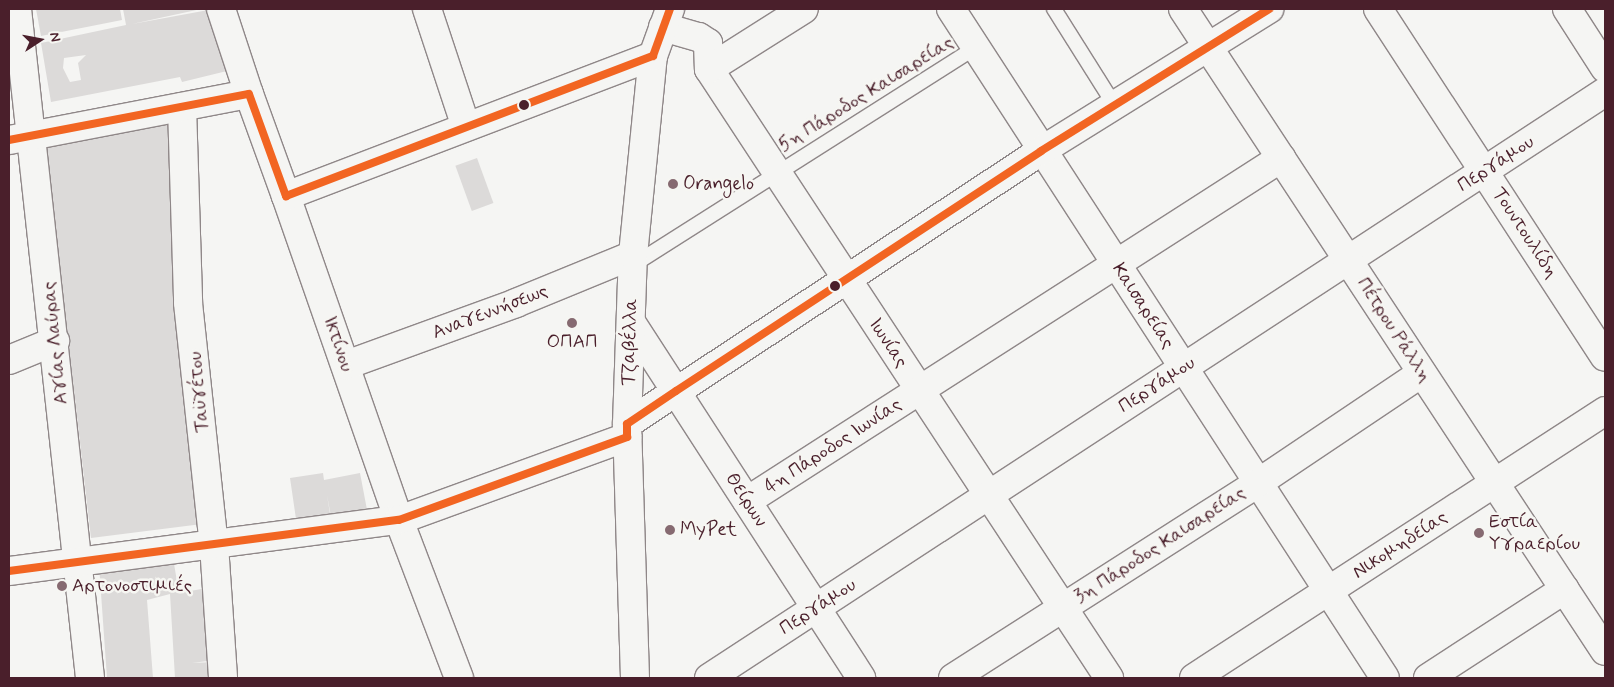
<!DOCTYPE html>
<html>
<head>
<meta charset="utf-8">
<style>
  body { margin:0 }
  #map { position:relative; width:1614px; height:687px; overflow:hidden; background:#f5f5f3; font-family:Mynerve,sans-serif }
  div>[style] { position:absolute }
  .building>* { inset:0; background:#dcdad9; transform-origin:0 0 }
  .roads { filter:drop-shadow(1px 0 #8f8788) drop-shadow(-1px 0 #8f8788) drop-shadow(0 1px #8f8788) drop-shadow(0 -1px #8f8788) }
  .lane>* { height:14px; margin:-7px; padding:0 7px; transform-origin:7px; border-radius:7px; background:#f5f5f3 }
  .street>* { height:28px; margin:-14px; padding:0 14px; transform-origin:14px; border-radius:14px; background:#f5f5f3 }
  .secondary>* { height:28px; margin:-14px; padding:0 14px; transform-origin:14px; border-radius:14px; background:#f5f5f3 }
  .primary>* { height:28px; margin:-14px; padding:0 14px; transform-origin:14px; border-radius:14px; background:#f5f5f3 }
  .bus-1>* { height:8px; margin:-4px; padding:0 4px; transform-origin:4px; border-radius:4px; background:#f26522 }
  .dots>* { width:14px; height:14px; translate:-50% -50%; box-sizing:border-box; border:2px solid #f6f6f2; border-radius:50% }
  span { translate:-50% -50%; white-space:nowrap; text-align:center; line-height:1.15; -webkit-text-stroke:5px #f6f6f2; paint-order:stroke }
  .street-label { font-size:19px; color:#4a1f2b }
  .poi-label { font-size:19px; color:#4a1f2b }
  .left { translate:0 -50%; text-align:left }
  .frame { position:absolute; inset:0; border:10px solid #4a1f2b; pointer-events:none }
  .north { position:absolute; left:15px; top:15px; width:50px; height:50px; -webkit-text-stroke:4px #f6f6f2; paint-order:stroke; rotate:79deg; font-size:14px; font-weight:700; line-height:20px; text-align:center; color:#4a1f2b }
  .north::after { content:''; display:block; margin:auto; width:18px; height:22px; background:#4a1f2b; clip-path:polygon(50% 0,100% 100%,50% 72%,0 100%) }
</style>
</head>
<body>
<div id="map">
  <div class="building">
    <i style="clip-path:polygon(36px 9px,120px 9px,122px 20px,41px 36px)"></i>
    <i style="clip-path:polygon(evenodd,123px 9px,201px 9px,132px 24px,214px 9px,231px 70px,182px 82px,180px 77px,51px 102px,41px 43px,126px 25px,123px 9px,86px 55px,78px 63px,81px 80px,70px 82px,63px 68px,64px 58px,86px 55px)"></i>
    <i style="clip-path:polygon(173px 114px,202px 524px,91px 538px,45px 138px)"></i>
    <i style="left:477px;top:158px;width:48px;height:23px;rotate:70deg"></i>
    <i style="clip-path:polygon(323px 473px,324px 480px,360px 473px,368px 515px,332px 522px,327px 495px,330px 514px,296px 519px,290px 478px)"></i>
    <i style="clip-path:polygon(172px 552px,179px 593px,207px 588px,215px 660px,192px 663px,215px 662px,216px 678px,175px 678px,170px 594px,147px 600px,153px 678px,107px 678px,99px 565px)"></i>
  </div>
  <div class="roads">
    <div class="lane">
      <i style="left:1054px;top:9px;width:115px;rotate:57.8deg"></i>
      <i style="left:633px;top:265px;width:406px;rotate:-32.4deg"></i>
    </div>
    <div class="street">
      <i style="left:17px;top:9px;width:673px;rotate:83.77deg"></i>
      <i style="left:221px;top:9px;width:89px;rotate:71.8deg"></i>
      <i style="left:427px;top:9px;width:124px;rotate:71.7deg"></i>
      <i style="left:951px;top:9px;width:797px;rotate:57.03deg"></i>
      <i style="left:1378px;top:9px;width:415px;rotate:56.9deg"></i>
      <i style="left:709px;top:69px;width:729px;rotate:56.7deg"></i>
      <i style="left:182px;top:107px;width:196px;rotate:88.2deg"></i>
      <i style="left:188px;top:303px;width:243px;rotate:83.9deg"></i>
      <i style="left:214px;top:545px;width:133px;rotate:86.1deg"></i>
      <i style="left:286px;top:196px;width:343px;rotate:70.8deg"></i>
      <i style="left:399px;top:520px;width:169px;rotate:69.2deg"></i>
      <i style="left:631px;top:322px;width:424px;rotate:57.1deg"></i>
      <i style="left:9px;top:360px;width:50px;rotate:-22.4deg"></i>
      <i style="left:346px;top:365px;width:181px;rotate:-20deg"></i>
      <i style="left:516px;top:303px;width:126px;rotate:-22.3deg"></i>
      <i style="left:747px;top:501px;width:635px;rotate:-32.71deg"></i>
      <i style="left:709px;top:678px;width:1071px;rotate:-33.19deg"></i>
      <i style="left:953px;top:678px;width:362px;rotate:-32.6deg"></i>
      <i style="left:1258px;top:483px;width:197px;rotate:-33.9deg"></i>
      <i style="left:1194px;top:678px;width:490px;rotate:-33deg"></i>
      <i style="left:1428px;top:678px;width:163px;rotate:-33deg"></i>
    </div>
    <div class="secondary">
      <i style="left:663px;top:27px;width:37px;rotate:16deg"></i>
      <i style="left:699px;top:37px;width:11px;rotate:34deg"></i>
      <i style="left:708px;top:43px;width:26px;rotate:88deg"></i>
      <i style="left:709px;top:69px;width:112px;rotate:-32.3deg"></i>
      <i style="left:9px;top:140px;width:244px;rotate:-10.9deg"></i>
      <i style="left:249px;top:94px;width:109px;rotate:70.1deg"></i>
      <i style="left:286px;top:196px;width:393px;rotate:-20.9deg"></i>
      <i style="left:627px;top:424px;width:496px;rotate:-33.4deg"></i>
      <i style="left:1041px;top:151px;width:269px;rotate:-31.9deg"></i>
      <i style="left:9px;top:571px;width:393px;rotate:-7.5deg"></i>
      <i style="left:399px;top:520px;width:243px;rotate:-20deg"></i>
      <i style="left:635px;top:678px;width:254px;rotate:-91.8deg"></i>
      <i style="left:627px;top:424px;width:169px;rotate:-88deg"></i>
      <i style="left:633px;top:255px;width:200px;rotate:-84.3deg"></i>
      <i style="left:653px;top:56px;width:50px;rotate:-70.1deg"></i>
    </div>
    <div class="primary">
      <i style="left:1183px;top:9px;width:768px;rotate:56.68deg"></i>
      <i style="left:1567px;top:9px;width:70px;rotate:57.2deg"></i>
    </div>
  </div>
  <div class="bus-1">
    <i style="left:9px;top:140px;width:244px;rotate:-10.9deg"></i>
    <i style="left:249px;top:94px;width:109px;rotate:70.1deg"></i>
    <i style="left:286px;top:196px;width:393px;rotate:-20.9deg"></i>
    <i style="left:653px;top:56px;width:50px;rotate:-70.1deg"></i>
    <i style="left:9px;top:571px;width:393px;rotate:-7.5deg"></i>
    <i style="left:399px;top:520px;width:243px;rotate:-20deg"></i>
    <i style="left:627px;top:437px;width:13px;rotate:-90deg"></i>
    <i style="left:627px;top:424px;width:59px;rotate:-34deg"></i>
    <i style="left:676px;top:391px;width:437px;rotate:-33.3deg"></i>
    <i style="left:1041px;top:151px;width:269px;rotate:-31.9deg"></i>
  </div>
  <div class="dots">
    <i style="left:524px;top:105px;background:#4a1f2b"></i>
    <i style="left:673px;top:184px;background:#866a71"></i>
    <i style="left:835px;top:286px;background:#4a1f2b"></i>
    <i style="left:572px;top:323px;background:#866a71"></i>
    <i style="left:670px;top:530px;background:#866a71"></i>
    <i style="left:1479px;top:533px;background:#866a71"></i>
    <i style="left:62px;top:586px;background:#866a71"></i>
  </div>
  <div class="street-label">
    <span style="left:866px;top:94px;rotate:-32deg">5η Πάροδος Καισαρείας</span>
    <span style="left:1496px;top:164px;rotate:-33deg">Περγάμου</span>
    <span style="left:1525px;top:233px;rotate:57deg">Τουντουλίδη</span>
    <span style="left:1143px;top:306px;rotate:57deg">Καισαρείας</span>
    <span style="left:490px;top:312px;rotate:-21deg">Αναγεννήσεως</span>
    <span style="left:1394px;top:330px;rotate:57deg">Πέτρου Ράλλη</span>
    <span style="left:630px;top:342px;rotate:-88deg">Τζαβέλλα</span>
    <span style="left:55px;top:343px;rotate:-96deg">Αγίας Λαύρας</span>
    <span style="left:888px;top:343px;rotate:57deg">Ιωνίας</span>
    <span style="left:338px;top:344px;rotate:71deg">Ικτίνου</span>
    <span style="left:1157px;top:385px;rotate:-33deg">Περγάμου</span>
    <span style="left:199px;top:392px;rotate:-95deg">Ταϋγέτου</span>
    <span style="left:833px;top:446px;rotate:-33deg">4η Πάροδος Ιωνίας</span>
    <span style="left:746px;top:500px;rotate:57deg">Θείρων</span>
    <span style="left:1160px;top:545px;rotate:-33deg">3η Πάροδος Καισαρείας</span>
    <span style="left:1400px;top:545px;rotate:-33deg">Νικομηδείας</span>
    <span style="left:818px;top:607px;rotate:-33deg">Περγάμου</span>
  </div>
  <div class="poi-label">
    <span class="left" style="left:683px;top:184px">Orangelo</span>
    <span style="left:572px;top:342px">ΟΠΑΠ</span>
    <span class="left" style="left:1489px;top:533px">Εστία<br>Υγραερίου</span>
    <span class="left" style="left:680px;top:530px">MyPet</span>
    <span class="left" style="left:72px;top:586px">Αρτονοστιμιές</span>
  </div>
  <div class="frame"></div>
  <div class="north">N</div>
</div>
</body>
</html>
